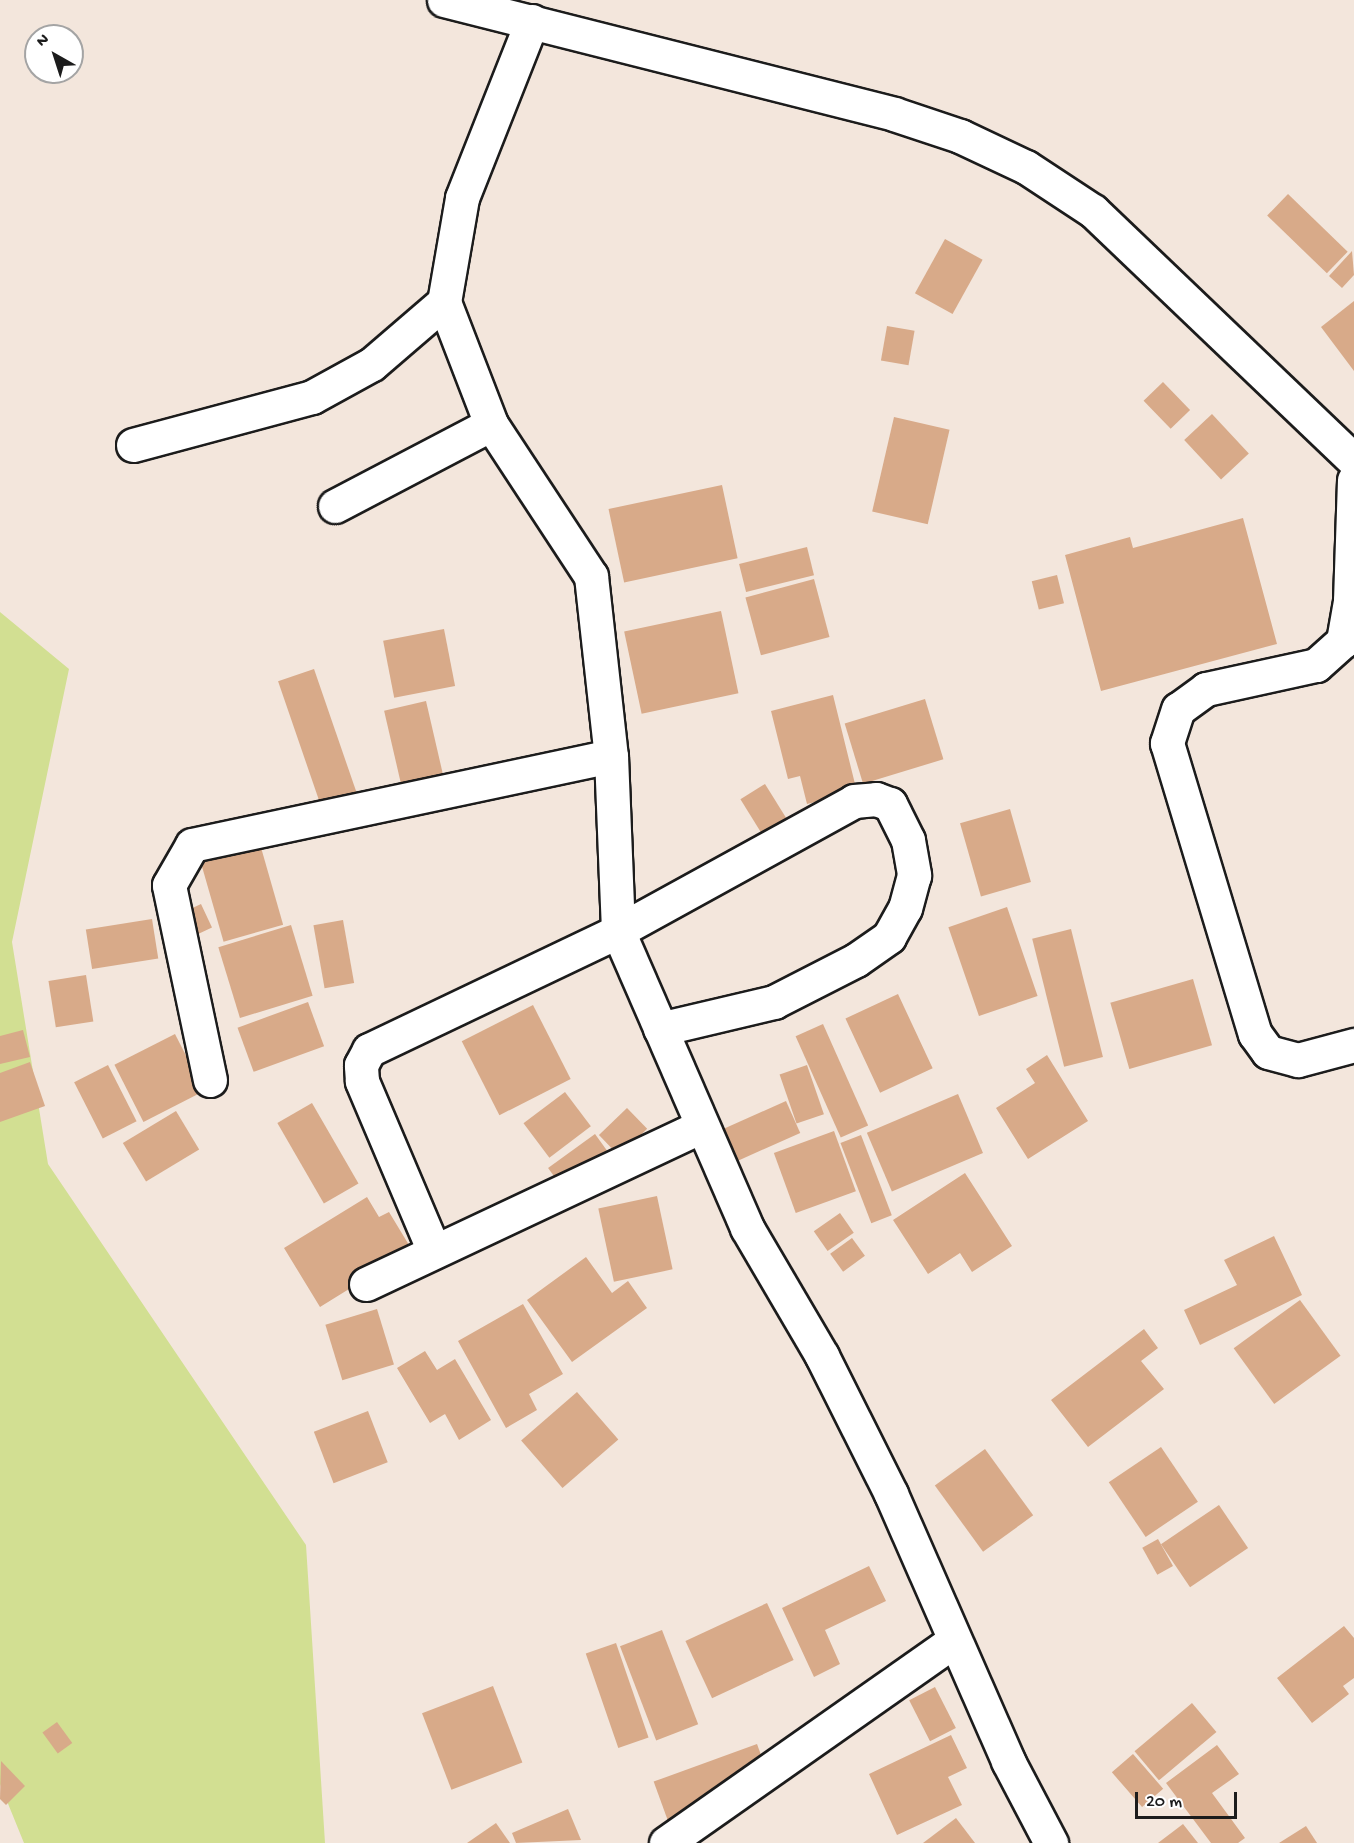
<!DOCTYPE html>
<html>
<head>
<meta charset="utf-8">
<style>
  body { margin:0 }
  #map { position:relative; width:1354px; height:1843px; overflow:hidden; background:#f3e6dc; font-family:"Gochi Hand",sans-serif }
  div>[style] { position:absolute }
  .green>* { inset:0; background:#d2df92 }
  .building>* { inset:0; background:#d8aa89; transform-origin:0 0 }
  .roads { filter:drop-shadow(2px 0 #1c1c1c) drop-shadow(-2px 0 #1c1c1c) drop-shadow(0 2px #1c1c1c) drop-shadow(0 -2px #1c1c1c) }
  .minor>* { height:33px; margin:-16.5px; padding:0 16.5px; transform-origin:16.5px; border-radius:16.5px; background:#fff }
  span { translate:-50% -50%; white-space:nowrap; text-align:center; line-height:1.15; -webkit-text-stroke:4.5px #fff; paint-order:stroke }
  .north { position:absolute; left:24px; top:24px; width:60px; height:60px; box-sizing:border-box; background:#fff; border:2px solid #a4a4a4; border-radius:50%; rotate:321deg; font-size:16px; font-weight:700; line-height:24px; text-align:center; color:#1c1c1c }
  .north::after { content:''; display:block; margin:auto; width:21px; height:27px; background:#1c1c1c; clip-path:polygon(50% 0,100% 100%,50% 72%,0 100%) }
  .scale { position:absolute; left:1135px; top:1792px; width:102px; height:27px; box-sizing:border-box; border:3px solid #1c1c1c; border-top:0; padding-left:8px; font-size:18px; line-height:21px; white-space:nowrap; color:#1c1c1c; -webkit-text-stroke:4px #fff; paint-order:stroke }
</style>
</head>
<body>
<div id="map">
  <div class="green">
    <i style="clip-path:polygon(0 612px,69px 669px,12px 942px,48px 1164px,306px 1545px,325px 1843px,24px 1843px,0 1784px)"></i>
  </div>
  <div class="building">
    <i style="left:1288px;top:194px;width:83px;height:30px;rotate:44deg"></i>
    <i style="left:945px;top:239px;width:43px;height:62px;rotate:29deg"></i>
    <i style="clip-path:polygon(1352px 251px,1354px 275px,1342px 288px,1329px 276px)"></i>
    <i style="clip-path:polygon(1354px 301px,1354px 371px,1321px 327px)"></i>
    <i style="left:887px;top:326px;width:28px;height:35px;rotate:10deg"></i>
    <i style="left:1163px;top:382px;width:39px;height:27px;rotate:46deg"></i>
    <i style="left:1212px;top:414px;width:54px;height:38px;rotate:47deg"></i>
    <i style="left:894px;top:417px;width:57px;height:97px;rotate:13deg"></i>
    <i style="left:722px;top:485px;width:75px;height:116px;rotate:78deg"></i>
    <i style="clip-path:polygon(1243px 518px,1277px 644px,1101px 691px,1065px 555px,1130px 537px,1133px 548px)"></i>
    <i style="left:807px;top:547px;width:29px;height:70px;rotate:76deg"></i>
    <i style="left:1057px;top:575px;width:29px;height:26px;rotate:76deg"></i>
    <i style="left:814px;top:579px;width:60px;height:71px;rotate:75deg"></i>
    <i style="left:721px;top:611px;width:84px;height:99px;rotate:78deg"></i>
    <i style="left:444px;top:629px;width:58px;height:62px;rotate:79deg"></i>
    <i style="left:314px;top:669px;width:131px;height:38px;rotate:71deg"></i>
    <i style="clip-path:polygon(833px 695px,857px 792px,807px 804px,800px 776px,788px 779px,771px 711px)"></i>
    <i style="left:925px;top:699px;width:63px;height:84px;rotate:73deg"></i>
    <i style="left:426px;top:701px;width:86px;height:43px;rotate:77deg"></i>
    <i style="left:765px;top:784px;width:55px;height:29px;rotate:58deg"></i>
    <i style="left:1010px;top:809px;width:76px;height:52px;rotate:74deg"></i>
    <i style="left:260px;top:844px;width:84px;height:62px;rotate:74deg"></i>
    <i style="left:201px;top:904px;width:26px;height:23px;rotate:65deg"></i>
    <i style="left:1007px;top:907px;width:94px;height:62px;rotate:71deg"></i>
    <i style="left:152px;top:919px;width:40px;height:67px;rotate:81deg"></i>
    <i style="left:343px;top:920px;width:64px;height:30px;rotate:80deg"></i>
    <i style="left:291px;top:925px;width:74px;height:76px;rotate:73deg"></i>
    <i style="left:1071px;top:929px;width:132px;height:40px;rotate:76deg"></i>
    <i style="left:86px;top:975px;width:47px;height:38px;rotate:81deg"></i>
    <i style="left:1193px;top:979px;width:69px;height:86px;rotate:74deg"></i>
    <i style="left:898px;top:994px;width:82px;height:58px;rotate:65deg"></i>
    <i style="left:308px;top:1002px;width:47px;height:75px;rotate:70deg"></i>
    <i style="left:533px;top:1005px;width:83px;height:80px;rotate:63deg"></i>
    <i style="left:823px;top:1024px;width:111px;height:30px;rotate:66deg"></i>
    <i style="clip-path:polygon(23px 1030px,30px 1057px,0 1064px,0 1036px)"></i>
    <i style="left:175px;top:1034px;width:64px;height:68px;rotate:63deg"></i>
    <i style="clip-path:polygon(1047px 1055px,1088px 1121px,1028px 1159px,996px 1108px,1035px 1083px,1026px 1069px)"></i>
    <i style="clip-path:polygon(30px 1062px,45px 1106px,0 1122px,0 1073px)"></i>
    <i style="left:108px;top:1065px;width:63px;height:38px;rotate:63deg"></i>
    <i style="left:807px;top:1065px;width:52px;height:29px;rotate:71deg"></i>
    <i style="left:565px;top:1092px;width:43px;height:52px;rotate:53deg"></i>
    <i style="left:958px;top:1094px;width:64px;height:99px;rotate:67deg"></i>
    <i style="left:786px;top:1101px;width:35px;height:73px;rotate:66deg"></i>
    <i style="left:312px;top:1103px;width:93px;height:40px;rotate:60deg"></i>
    <i style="left:627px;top:1108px;width:29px;height:39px;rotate:46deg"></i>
    <i style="left:176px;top:1111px;width:45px;height:62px;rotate:59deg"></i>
    <i style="left:834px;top:1131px;width:64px;height:64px;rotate:70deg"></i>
    <i style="left:595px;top:1134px;width:32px;height:58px;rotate:54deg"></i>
    <i style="left:861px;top:1135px;width:86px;height:22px;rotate:69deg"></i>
    <i style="clip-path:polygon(965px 1173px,1012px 1246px,972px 1272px,960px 1253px,928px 1274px,893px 1220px)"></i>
    <i style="left:657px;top:1196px;width:75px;height:60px;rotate:78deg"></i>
    <i style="clip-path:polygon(367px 1197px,379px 1217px,389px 1212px,412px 1250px,320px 1307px,284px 1248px)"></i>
    <i style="left:840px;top:1213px;width:24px;height:32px;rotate:55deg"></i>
    <i style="clip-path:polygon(1274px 1236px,1302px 1295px,1200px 1345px,1184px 1310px,1237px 1285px,1224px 1260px)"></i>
    <i style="left:852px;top:1238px;width:22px;height:27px;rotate:54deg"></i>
    <i style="clip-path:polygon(586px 1257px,612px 1293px,628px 1281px,647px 1308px,572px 1362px,527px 1300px)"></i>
    <i style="left:1300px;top:1300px;width:69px;height:82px;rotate:54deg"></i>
    <i style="clip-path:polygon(523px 1304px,563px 1374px,529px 1394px,537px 1410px,506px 1428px,458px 1341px)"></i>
    <i style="left:377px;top:1309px;width:58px;height:54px;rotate:73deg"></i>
    <i style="clip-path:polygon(1144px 1329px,1158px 1348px,1141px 1361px,1164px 1389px,1088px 1447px,1051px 1400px)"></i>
    <i style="clip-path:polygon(425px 1351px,437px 1370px,455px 1359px,491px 1420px,459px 1440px,445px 1414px,430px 1423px,397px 1368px)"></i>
    <i style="left:577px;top:1392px;width:63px;height:74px;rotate:49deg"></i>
    <i style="left:368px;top:1411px;width:55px;height:58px;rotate:69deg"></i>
    <i style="left:1161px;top:1447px;width:66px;height:63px;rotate:56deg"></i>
    <i style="left:985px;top:1449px;width:82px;height:62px;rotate:54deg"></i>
    <i style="left:1219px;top:1505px;width:52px;height:70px;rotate:56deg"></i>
    <i style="left:1158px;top:1539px;width:31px;height:18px;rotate:61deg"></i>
    <i style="clip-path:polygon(869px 1566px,886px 1601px,825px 1630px,840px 1664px,814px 1677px,782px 1608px)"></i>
    <i style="left:767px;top:1603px;width:63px;height:90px;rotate:65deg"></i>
    <i style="clip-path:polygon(1344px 1626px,1354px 1638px,1354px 1678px,1343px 1686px,1349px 1694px,1312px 1723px,1277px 1678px)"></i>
    <i style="left:662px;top:1630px;width:101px;height:45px;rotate:69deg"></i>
    <i style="left:616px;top:1643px;width:100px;height:32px;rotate:71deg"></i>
    <i style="left:493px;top:1686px;width:82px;height:76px;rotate:69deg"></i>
    <i style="left:935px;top:1687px;width:46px;height:29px;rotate:63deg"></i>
    <i style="left:1192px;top:1703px;width:38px;height:75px;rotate:50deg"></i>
    <i style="left:57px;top:1722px;width:26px;height:18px;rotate:54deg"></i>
    <i style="clip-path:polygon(951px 1735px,967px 1768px,948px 1777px,962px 1805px,897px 1835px,869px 1774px)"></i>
    <i style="left:757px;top:1744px;width:50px;height:110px;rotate:70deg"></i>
    <i style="clip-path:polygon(1217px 1745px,1239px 1774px,1212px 1793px,1245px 1838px,1238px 1843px,1211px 1843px,1166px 1783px)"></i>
    <i style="left:1133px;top:1754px;width:46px;height:28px;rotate:49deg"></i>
    <i style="clip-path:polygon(1px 1761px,25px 1786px,6px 1805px,0 1799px)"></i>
    <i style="clip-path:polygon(568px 1809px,581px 1840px,516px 1843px,512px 1833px)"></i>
    <i style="clip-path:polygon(956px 1818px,975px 1843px,923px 1843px)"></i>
    <i style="clip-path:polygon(496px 1823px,510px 1843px,467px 1843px)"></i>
    <i style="clip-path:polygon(1183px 1824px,1198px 1843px,1158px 1843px)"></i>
    <i style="clip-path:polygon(1306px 1826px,1317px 1843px,1279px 1843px)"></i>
  </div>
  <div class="roads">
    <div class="minor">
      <i style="left:444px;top:0;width:464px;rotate:14.2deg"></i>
      <i style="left:894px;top:114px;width:70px;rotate:18.4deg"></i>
      <i style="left:960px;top:136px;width:73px;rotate:25.2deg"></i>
      <i style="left:1026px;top:167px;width:80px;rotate:33.3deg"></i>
      <i style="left:1093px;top:211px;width:361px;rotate:43.7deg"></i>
      <i style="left:532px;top:21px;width:190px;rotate:111.6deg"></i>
      <i style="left:462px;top:198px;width:106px;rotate:99.8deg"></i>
      <i style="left:444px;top:302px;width:131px;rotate:68.9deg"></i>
      <i style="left:491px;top:424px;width:182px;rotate:56.7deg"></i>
      <i style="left:591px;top:576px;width:181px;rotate:83.7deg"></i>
      <i style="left:611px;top:756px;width:175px;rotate:87.7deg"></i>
      <i style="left:618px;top:931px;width:324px;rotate:66.5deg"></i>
      <i style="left:747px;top:1228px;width:148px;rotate:59.6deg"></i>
      <i style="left:822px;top:1356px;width:154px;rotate:63.4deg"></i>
      <i style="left:891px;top:1494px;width:292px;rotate:66.3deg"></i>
      <i style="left:1008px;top:1761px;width:93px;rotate:62.3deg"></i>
      <i style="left:133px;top:445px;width:185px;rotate:-15deg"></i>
      <i style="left:312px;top:397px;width:68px;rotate:-28.8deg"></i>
      <i style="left:372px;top:364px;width:95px;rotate:-40.7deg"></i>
      <i style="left:1354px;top:480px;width:121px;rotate:91.9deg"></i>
      <i style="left:1350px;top:601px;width:41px;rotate:99.9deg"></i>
      <i style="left:1343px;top:641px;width:36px;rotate:138deg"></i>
      <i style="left:1316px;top:665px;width:113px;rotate:167.7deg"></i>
      <i style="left:1206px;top:689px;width:34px;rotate:144deg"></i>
      <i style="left:1178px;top:709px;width:36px;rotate:108deg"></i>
      <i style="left:1167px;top:743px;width:304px;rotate:73.2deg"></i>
      <i style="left:1255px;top:1034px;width:22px;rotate:54deg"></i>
      <i style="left:1268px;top:1052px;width:31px;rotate:15deg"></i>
      <i style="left:1298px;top:1060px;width:58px;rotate:-15deg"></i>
      <i style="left:335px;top:506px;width:176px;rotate:-27.7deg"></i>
      <i style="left:210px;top:1080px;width:199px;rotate:-101.9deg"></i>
      <i style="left:169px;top:885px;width:46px;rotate:-60.1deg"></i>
      <i style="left:192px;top:845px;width:428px;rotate:-12deg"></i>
      <i style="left:434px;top:1251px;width:185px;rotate:-113deg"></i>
      <i style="left:362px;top:1081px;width:16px;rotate:-94deg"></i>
      <i style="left:361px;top:1065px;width:17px;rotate:-62deg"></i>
      <i style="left:369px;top:1050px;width:276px;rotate:-25.5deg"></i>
      <i style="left:618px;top:931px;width:269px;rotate:-28.8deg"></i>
      <i style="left:854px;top:801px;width:22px;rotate:-5deg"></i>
      <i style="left:876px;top:799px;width:15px;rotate:20deg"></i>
      <i style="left:890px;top:804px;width:40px;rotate:63.4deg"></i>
      <i style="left:908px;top:840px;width:36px;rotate:80deg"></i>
      <i style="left:914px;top:875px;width:34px;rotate:105deg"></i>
      <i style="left:905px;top:908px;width:33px;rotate:119deg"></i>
      <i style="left:889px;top:937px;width:40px;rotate:145.1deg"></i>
      <i style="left:856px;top:960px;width:92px;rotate:152.9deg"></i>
      <i style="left:774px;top:1002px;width:117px;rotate:166.7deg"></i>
      <i style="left:366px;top:1284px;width:369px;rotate:-25.2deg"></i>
      <i style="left:666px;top:1843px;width:351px;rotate:-35.1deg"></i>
    </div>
  </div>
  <div class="north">N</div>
  <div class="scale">20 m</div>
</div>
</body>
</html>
